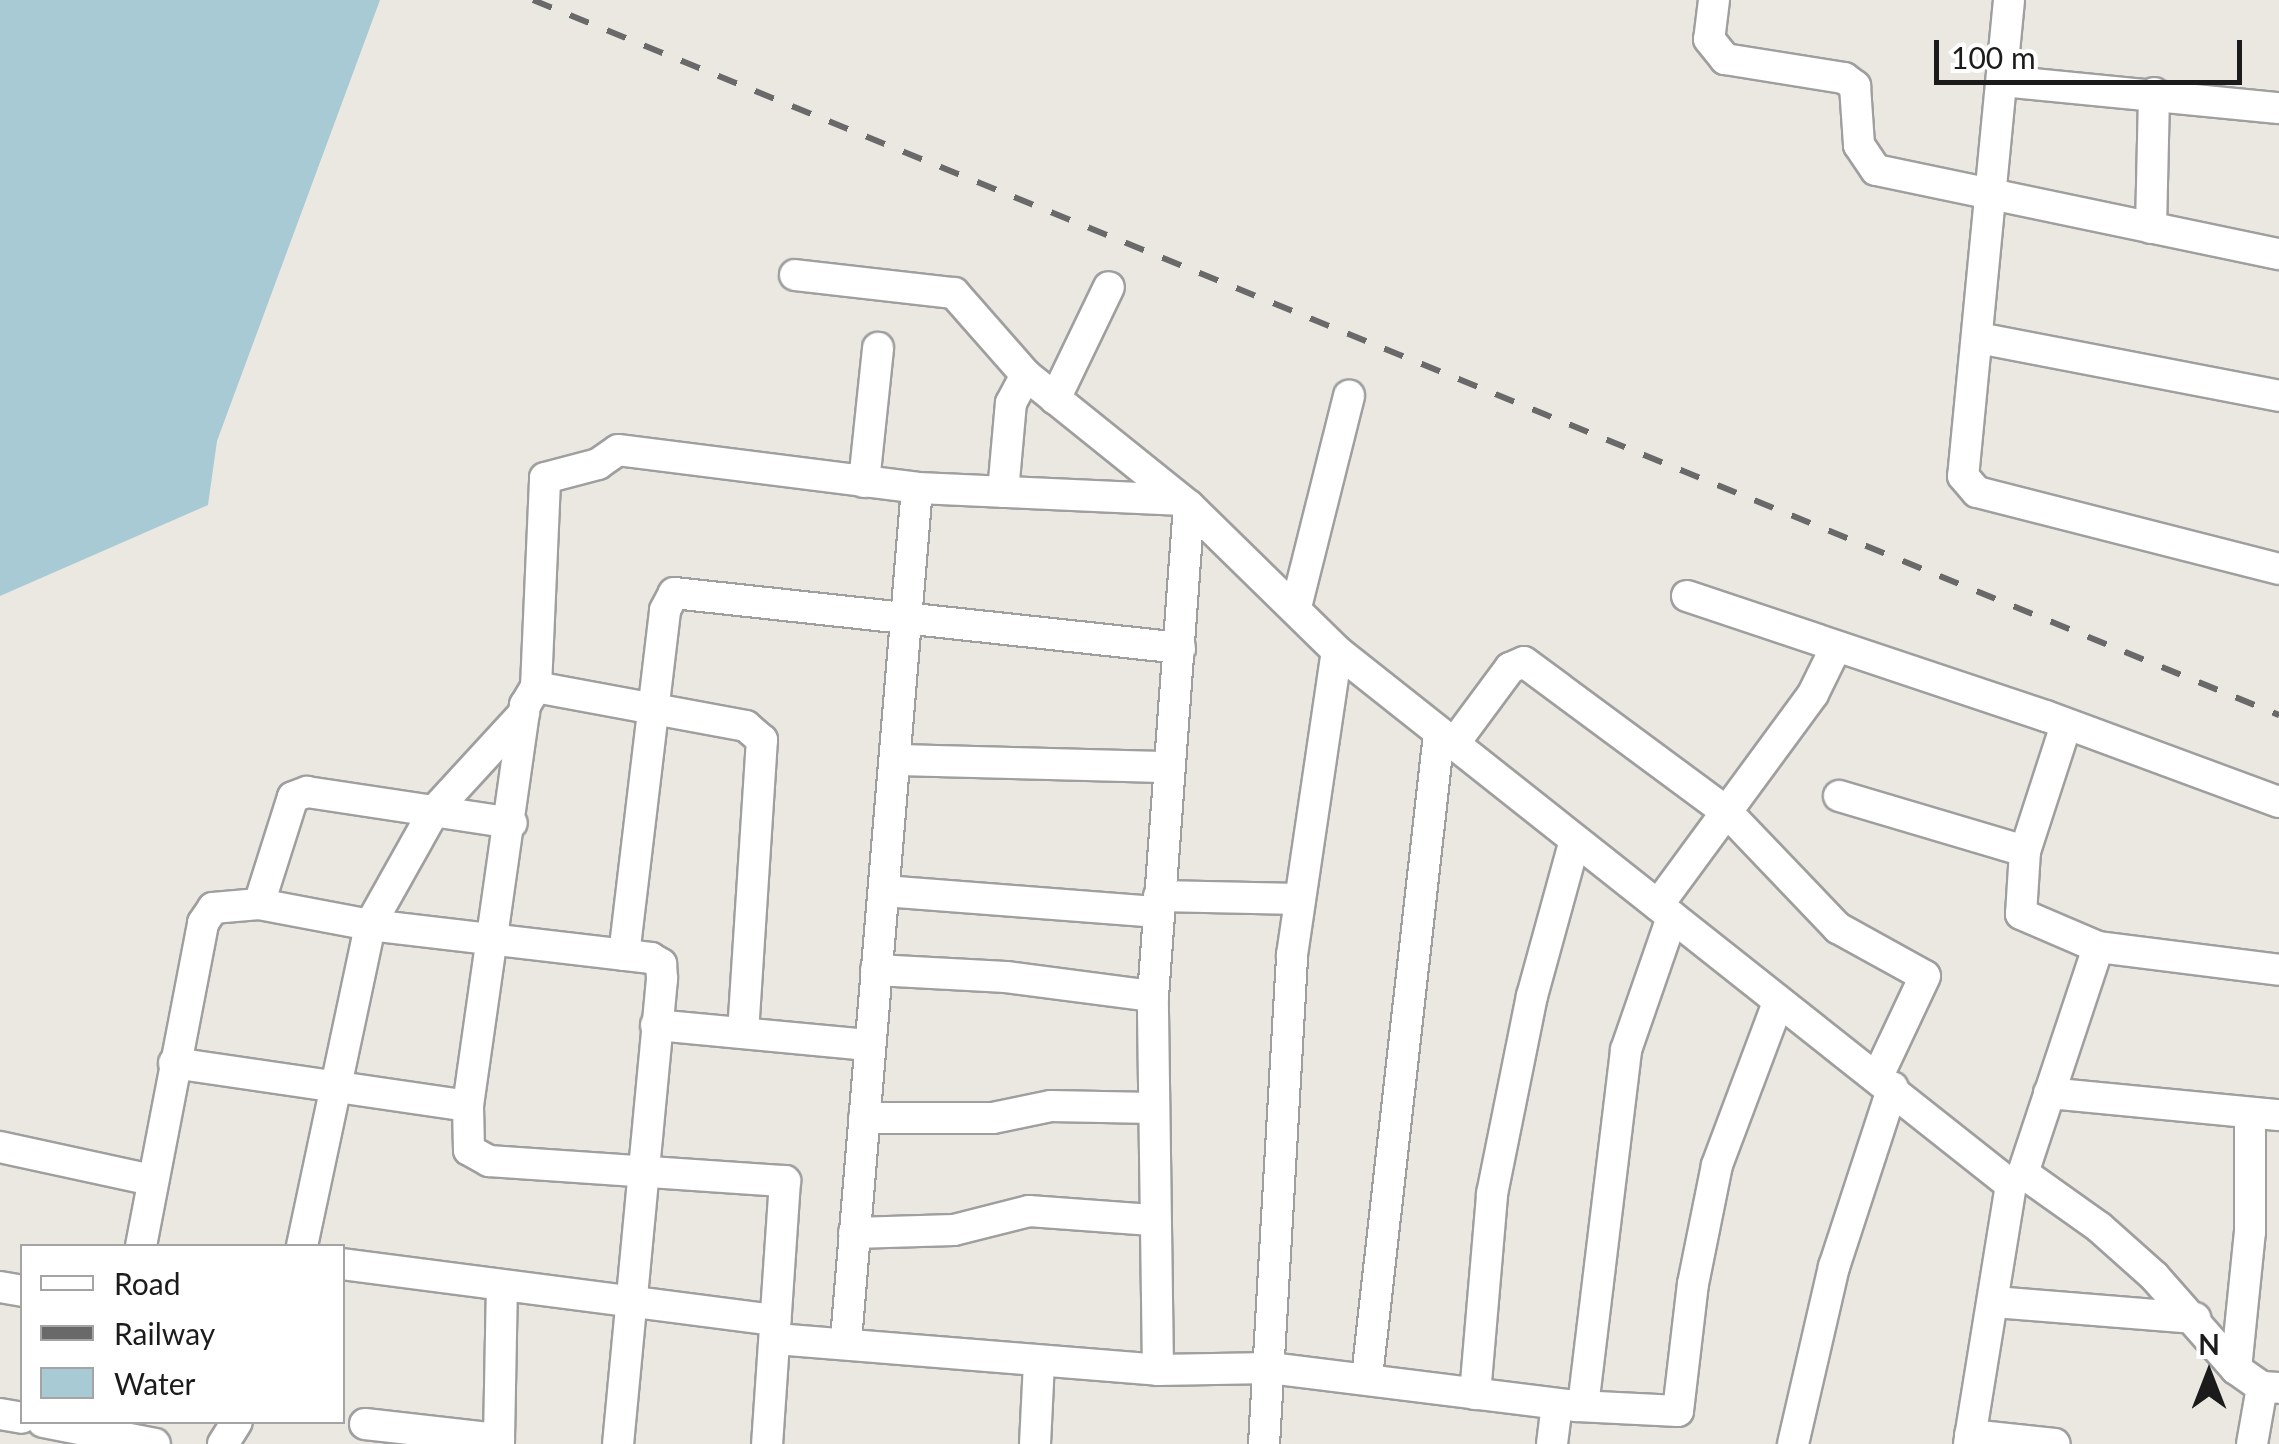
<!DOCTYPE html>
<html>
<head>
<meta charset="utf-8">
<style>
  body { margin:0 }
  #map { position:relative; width:2279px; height:1444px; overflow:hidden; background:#ebe8e2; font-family:Lato,sans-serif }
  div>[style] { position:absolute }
  .water>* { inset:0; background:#a7cad4 }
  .roads { filter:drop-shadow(2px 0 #9f9f9f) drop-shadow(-2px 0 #9f9f9f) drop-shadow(0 2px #9f9f9f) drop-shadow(0 -2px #9f9f9f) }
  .minor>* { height:30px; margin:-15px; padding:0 15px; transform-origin:15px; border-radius:15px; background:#fff }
  .rail>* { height:6px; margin-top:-3px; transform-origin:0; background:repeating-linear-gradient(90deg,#696969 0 20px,transparent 0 40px) }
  span { translate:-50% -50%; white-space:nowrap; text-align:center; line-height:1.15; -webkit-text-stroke:8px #fff; paint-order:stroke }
  .legend { position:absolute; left:20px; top:1244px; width:325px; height:180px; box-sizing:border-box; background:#fff; border:2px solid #a4a4a4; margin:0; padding:12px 18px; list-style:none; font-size:30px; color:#1b1b1b }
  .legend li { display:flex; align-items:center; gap:20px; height:50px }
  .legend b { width:50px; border:2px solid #a4a4a4 }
  .north { position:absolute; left:2159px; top:1324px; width:100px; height:100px; -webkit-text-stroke:8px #fff; paint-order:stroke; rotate:0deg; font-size:28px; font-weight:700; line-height:40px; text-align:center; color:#1b1b1b }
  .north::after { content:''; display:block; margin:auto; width:35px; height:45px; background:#1b1b1b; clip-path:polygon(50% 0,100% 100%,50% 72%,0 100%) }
  .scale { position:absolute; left:1934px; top:40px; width:308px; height:45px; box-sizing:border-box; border:5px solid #1b1b1b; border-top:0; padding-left:12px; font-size:30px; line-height:35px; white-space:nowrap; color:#1b1b1b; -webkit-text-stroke:8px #fff; paint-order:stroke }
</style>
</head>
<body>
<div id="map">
  <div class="water">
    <i style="clip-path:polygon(0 0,380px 0,217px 441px,208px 505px,0 596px)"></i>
  </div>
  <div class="roads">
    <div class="minor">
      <i style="left:1714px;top:0;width:39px;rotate:97deg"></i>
      <i style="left:1709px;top:39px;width:26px;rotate:51deg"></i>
      <i style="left:1725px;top:59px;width:121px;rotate:9.1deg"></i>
      <i style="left:1844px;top:78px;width:14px;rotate:36deg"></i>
      <i style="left:1855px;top:86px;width:59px;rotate:86.1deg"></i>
      <i style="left:1859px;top:145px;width:30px;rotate:56deg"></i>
      <i style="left:1876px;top:170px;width:412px;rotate:11.8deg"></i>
      <i style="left:2009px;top:0;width:478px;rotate:95.5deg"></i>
      <i style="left:1963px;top:476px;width:21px;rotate:49deg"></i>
      <i style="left:1977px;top:492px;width:312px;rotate:14.3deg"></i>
      <i style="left:2002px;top:81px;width:278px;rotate:5.6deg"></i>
      <i style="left:2151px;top:228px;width:135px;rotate:-88.7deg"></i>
      <i style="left:795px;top:275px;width:160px;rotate:6.5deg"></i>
      <i style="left:954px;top:293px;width:109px;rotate:48.7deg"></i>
      <i style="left:1026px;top:375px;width:209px;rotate:38.8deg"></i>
      <i style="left:1189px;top:506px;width:207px;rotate:44.4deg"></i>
      <i style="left:1337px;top:651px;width:860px;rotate:38.39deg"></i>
      <i style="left:2011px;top:1185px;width:17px;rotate:-45deg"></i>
      <i style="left:2023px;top:1173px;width:93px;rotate:35.4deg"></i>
      <i style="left:2099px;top:1227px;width:74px;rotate:41.7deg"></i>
      <i style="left:2154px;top:1276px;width:124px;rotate:48.6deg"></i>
      <i style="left:2236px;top:1369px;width:32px;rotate:35deg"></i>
      <i style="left:2262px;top:1387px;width:17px;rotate:3deg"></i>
      <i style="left:1979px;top:338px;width:306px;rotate:10.9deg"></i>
      <i style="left:1055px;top:399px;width:124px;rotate:-64.3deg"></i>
      <i style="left:864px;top:482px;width:135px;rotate:-84deg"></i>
      <i style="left:1003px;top:492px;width:89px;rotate:-84.9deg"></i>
      <i style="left:1011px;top:403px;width:32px;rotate:-62deg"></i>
      <i style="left:1687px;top:596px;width:379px;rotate:18.5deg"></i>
      <i style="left:2046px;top:716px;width:248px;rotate:20.3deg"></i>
      <i style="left:1296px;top:607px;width:218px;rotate:-75.9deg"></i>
      <i style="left:536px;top:687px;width:209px;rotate:-87.5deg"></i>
      <i style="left:545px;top:478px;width:55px;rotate:-14.8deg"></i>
      <i style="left:598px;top:464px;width:24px;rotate:-35deg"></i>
      <i style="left:618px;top:450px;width:301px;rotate:7.2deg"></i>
      <i style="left:917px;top:488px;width:262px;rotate:2.6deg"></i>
      <i style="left:2066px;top:725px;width:133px;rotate:108deg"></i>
      <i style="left:2025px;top:851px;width:63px;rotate:93.6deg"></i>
      <i style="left:2021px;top:914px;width:84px;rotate:23.2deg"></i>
      <i style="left:2098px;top:947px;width:182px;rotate:7.2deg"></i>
      <i style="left:1453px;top:745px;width:96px;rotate:-53.5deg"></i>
      <i style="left:1510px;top:668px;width:15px;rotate:-23deg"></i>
      <i style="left:1524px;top:662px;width:252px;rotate:36.5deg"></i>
      <i style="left:1727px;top:812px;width:161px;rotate:46.3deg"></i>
      <i style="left:1838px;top:928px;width:99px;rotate:28.9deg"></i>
      <i style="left:1925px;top:976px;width:113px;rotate:115.2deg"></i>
      <i style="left:895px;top:760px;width:271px;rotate:1.5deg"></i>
      <i style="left:1839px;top:796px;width:194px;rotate:16.5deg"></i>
      <i style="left:884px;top:891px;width:275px;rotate:4.4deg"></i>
      <i style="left:1159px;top:896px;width:141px;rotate:1.2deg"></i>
      <i style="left:259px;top:904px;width:112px;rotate:-72.4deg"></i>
      <i style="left:293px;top:797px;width:15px;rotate:-20deg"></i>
      <i style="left:307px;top:792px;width:207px;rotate:8.6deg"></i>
      <i style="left:1658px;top:905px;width:262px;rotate:-53.7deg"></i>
      <i style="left:1813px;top:694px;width:52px;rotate:-63.9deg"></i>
      <i style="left:624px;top:955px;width:347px;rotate:-83.2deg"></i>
      <i style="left:665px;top:610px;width:19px;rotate:-62deg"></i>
      <i style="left:674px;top:593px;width:509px;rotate:6.2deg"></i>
      <i style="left:876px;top:970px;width:130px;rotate:3.1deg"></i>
      <i style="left:1006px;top:977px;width:148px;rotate:7.4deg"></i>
      <i style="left:656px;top:1025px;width:214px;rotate:5.4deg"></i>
      <i style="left:743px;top:1033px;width:294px;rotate:-86.3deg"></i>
      <i style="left:762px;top:740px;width:21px;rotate:-139deg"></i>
      <i style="left:746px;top:726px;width:214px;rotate:-169.5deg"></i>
      <i style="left:536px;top:687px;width:21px;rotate:121deg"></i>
      <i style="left:525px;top:705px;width:405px;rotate:98.1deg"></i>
      <i style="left:468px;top:1106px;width:44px;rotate:88.7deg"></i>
      <i style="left:469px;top:1150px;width:23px;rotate:29deg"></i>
      <i style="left:489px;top:1161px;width:297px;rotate:3.9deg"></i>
      <i style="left:785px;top:1181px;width:264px;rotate:93.9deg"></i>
      <i style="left:174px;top:1063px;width:297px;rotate:8.3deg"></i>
      <i style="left:2049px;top:1093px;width:231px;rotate:5.5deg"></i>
      <i style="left:864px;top:1118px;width:129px"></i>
      <i style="left:993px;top:1118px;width:59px;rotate:-11.7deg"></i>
      <i style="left:1051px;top:1106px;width:102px;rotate:1.1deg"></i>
      <i style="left:0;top:1147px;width:155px;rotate:12.3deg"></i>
      <i style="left:2023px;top:1173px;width:238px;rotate:-71.6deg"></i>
      <i style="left:854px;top:1233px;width:100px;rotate:-1.7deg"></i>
      <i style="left:954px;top:1230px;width:77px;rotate:-14.2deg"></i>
      <i style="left:1029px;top:1211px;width:123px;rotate:4.2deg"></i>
      <i style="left:141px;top:1246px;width:329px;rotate:-79.1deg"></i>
      <i style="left:203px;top:923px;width:18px;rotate:-56deg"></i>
      <i style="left:213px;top:908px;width:46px;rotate:-5deg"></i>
      <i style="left:259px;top:904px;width:113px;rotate:10.7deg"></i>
      <i style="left:370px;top:925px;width:283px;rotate:6.7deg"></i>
      <i style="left:651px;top:958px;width:12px;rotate:31deg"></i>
      <i style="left:661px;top:964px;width:15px;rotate:86deg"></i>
      <i style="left:662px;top:979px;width:467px;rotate:95.4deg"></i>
      <i style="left:302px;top:1246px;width:328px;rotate:-78deg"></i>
      <i style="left:370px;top:925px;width:131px;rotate:-60.7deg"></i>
      <i style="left:434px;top:811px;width:133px;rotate:-47.4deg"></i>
      <i style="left:342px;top:1264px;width:437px;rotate:7.4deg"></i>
      <i style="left:0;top:1287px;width:22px;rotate:10deg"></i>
      <i style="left:1994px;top:1302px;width:202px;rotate:4.6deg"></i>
      <i style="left:776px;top:1339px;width:383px;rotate:4.6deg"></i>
      <i style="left:1158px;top:1370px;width:112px;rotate:-1deg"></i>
      <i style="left:1270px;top:1368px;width:309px;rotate:7.1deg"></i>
      <i style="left:1577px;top:1406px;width:11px;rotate:-49deg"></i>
      <i style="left:1584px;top:1398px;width:351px;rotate:-83.1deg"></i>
      <i style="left:1626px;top:1050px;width:141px;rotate:-70.9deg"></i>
      <i style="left:846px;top:1340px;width:855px;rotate:-85.24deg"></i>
      <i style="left:2236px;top:1369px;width:138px;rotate:-84.2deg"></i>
      <i style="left:2250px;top:1232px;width:119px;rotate:-90deg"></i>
      <i style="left:1158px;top:1370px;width:374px;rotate:-90.8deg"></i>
      <i style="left:1153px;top:996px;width:491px;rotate:-85.8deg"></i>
      <i style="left:1367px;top:1377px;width:647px;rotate:-83.61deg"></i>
      <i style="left:1475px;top:1394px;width:201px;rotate:-85.1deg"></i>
      <i style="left:1492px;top:1194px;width:202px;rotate:-78.6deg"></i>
      <i style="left:1532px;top:996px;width:158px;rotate:-74.6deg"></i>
      <i style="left:1577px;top:1406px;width:101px;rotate:2.8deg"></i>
      <i style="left:1678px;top:1411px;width:128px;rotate:-83.3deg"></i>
      <i style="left:1693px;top:1284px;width:121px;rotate:-78.6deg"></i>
      <i style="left:1717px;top:1165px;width:171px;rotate:-69.4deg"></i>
      <i style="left:0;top:1414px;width:22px;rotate:10deg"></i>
      <i style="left:43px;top:1422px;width:114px;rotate:11.1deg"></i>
      <i style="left:365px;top:1424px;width:135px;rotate:6.4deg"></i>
      <i style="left:499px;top:1439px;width:5px;rotate:90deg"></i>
      <i style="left:1970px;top:1435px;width:85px;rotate:6deg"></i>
      <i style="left:499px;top:1439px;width:151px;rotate:-88.9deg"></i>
      <i style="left:223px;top:1444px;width:26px;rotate:-58deg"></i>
      <i style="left:1035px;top:1444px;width:82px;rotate:-87.2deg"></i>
      <i style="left:1264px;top:1444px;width:490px;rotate:-86.7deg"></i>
      <i style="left:1292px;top:955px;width:307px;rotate:-81.6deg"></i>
      <i style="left:1552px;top:1444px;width:40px;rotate:-82.9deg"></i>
      <i style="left:1793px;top:1444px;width:182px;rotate:-77deg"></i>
      <i style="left:1834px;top:1267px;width:189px;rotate:-71.9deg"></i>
      <i style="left:1969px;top:1444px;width:262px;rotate:-80.8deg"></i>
      <i style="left:2252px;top:1444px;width:58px;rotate:-80deg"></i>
    </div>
  </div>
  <div class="rail">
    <i style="left:533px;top:0;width:1887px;rotate:22.27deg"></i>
  </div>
  <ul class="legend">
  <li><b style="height:12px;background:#fff"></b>Road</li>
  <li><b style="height:12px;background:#696969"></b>Railway</li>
  <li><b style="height:28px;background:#a7cad4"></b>Water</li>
  </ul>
  <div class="north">N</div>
  <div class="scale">100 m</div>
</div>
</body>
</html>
